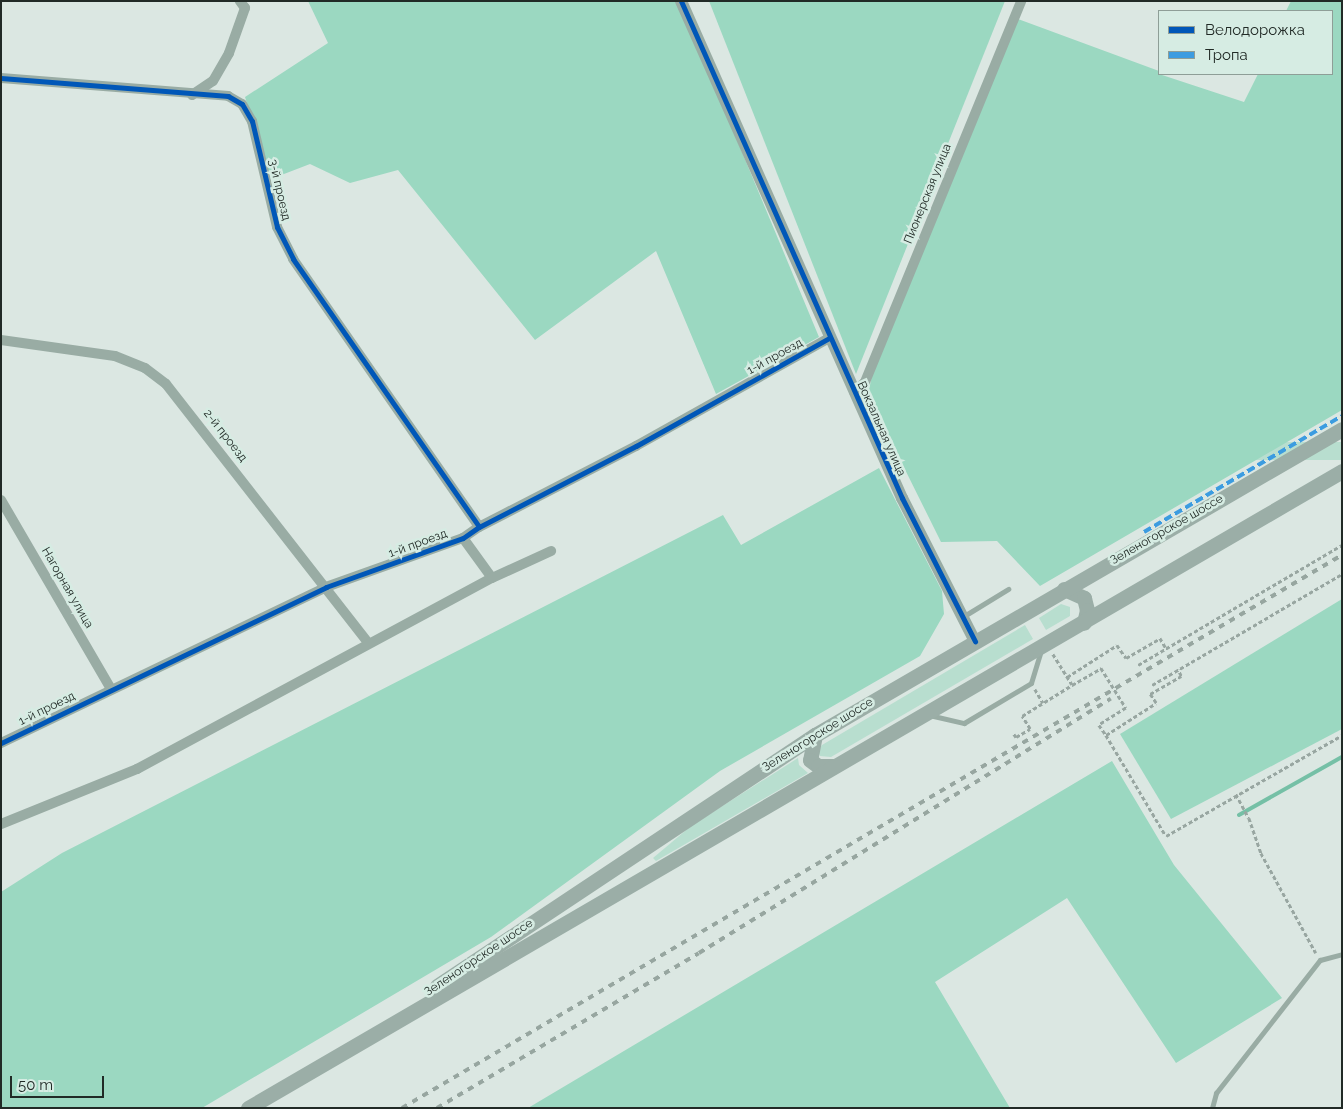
<!DOCTYPE html>
<html>
<head>
<meta charset="utf-8">
<style>
  body { margin:0 }
  #map { position:relative; width:1343px; height:1109px; overflow:hidden; background:#dbe7e2; font-family:Raleway,sans-serif }
  div>[style] { position:absolute }
  .green>* { inset:0; background:#b8decf; transform-origin:0 0 }
  .forest>* { inset:0; background:#9bd8c1 }
  .stream>* { height:4px; margin:-2px; padding:0 2px; transform-origin:2px; border-radius:2px; background:#75c0a6 }
  .path>* { height:2.5px; margin-top:-1.25px; transform-origin:0; background:repeating-linear-gradient(90deg,#98a6a1 0 4px,transparent 0 6.5px) }
  .service>* { height:5px; margin:-2.5px; padding:0 2.5px; transform-origin:2.5px; border-radius:2.5px; background:#99aca4 }
  .minor>* { height:10px; margin:-5px; padding:0 5px; transform-origin:5px; border-radius:5px; background:#99aca4 }
  .tertiary>* { height:12px; margin:-6px; padding:0 6px; transform-origin:6px; border-radius:6px; background:#99aca4 }
  .primary>* { height:15px; margin:-7.5px; padding:0 7.5px; transform-origin:7.5px; border-radius:7.5px; background:#9baea7 }
  .rail>* { height:4px; margin-top:-2px; transform-origin:0; background:repeating-linear-gradient(90deg,#97a6a0 0 6px,transparent 0 12px) }
  .quiet>* { height:4px; margin-top:-2px; transform-origin:0; background:repeating-linear-gradient(90deg,#3c9ce0 0 8px,transparent 0 12px) }
  .cycleway>* { height:5px; margin:-2.5px; padding:0 2.5px; transform-origin:2.5px; border-radius:2.5px; background:#0057b8 }
  span { translate:-50% -50%; white-space:nowrap; text-align:center; line-height:1.15; -webkit-text-stroke:5px #d6ece3; paint-order:stroke }
  .street-label { font-size:12px; color:#212a26 }
  .frame { position:absolute; inset:0; border:2px solid #212a26; pointer-events:none }
  .legend { position:absolute; left:1158px; top:10px; width:175px; height:65px; box-sizing:border-box; background:#d6ece3; border:1px solid #8e9e97; margin:0; padding:6px 9px; list-style:none; font-size:15px; color:#212a26 }
  .legend li { display:flex; align-items:center; gap:10px; height:25px }
  .legend b { width:25px; border:1px solid #8e9e97 }
  .scale { position:absolute; left:10px; top:1076px; width:94px; height:22px; box-sizing:border-box; border:2px solid #212a26; border-top:0; padding-left:6px; font-size:15px; line-height:18px; white-space:nowrap; color:#212a26; -webkit-text-stroke:4px #d6ece3; paint-order:stroke }
</style>
</head>
<body>
<div id="map">
  <div class="green">
    <i style="left:1342px;top:442px;width:18px;height:293px;rotate:90deg"></i>
    <i style="clip-path:polygon(1061px 604px,1070px 607px,1070px 616px,1046px 630px,1039px 618px)"></i>
    <i style="clip-path:polygon(1025px 625px,1033px 639px,831px 757px,820px 756px,818px 751px,822px 745px)"></i>
    <i style="clip-path:polygon(798px 758px,799px 765px,808px 773px,656px 861px,653px 858px,691px 826px)"></i>
  </div>
  <div class="forest">
    <i style="clip-path:polygon(308px 1px,679px 1px,819px 337px,716px 394px,656px 251px,535px 340px,398px 170px,350px 183px,310px 164px,271px 179px,245px 97px,328px 43px)"></i>
    <i style="clip-path:polygon(709px 1px,1005px 1px,856px 374px)"></i>
    <i style="clip-path:polygon(1291px 1px,1342px 1px,1342px 410px,1040px 586px,997px 541px,941px 542px,868px 395px,872px 375px,1018px 19px,1159px 71px,1159px 74px,1244px 102px,1258px 74px,1332px 74px,1332px 11px,1286px 11px)"></i>
    <i style="clip-path:polygon(879px 468px,942px 591px,944px 614px,920px 656px,720px 771px,491px 937px,202px 1108px,1px 1108px,1px 892px,62px 853px,723px 515px,741px 545px)"></i>
    <i style="clip-path:polygon(1342px 599px,1342px 729px,1171px 819px,1120px 734px)"></i>
    <i style="clip-path:polygon(1112px 761px,1174px 865px,1282px 998px,1176px 1063px,1067px 898px,935px 982px,1010px 1108px,528px 1108px)"></i>
  </div>
  <div class="stream">
    <i style="left:1239px;top:815px;width:118px;rotate:-29.4deg"></i>
  </div>
  <div class="path">
    <i style="left:1053px;top:654px;width:36px;rotate:58deg"></i>
    <i style="left:1072px;top:685px;width:34px;rotate:-30deg"></i>
    <i style="left:1101px;top:668px;width:47px;rotate:58deg"></i>
    <i style="left:1126px;top:708px;width:32px;rotate:148deg"></i>
    <i style="left:1099px;top:725px;width:12px;rotate:55deg"></i>
    <i style="left:1106px;top:735px;width:59px;rotate:-32.6deg"></i>
    <i style="left:1156px;top:703px;width:11px;rotate:-124deg"></i>
    <i style="left:1150px;top:694px;width:36px;rotate:-30deg"></i>
    <i style="left:1181px;top:676px;width:7px;rotate:-117deg"></i>
    <i style="left:1138px;top:665px;width:237px;rotate:-30.5deg"></i>
    <i style="left:1067px;top:677px;width:59px;rotate:-32.6deg"></i>
    <i style="left:1117px;top:645px;width:16px;rotate:55deg"></i>
    <i style="left:1126px;top:658px;width:39px;rotate:-30deg"></i>
    <i style="left:1160px;top:638px;width:12px;rotate:59deg"></i>
    <i style="left:1152px;top:685px;width:220px;rotate:-30.3deg"></i>
    <i style="left:1035px;top:689px;width:16px;rotate:60deg"></i>
    <i style="left:1014px;top:734px;width:4px;rotate:56deg"></i>
    <i style="left:1016px;top:737px;width:16px;rotate:-30deg"></i>
    <i style="left:1030px;top:729px;width:15px;rotate:-122deg"></i>
    <i style="left:1022px;top:716px;width:59px;rotate:-31.8deg"></i>
    <i style="left:1106px;top:735px;width:117px;rotate:59.3deg"></i>
    <i style="left:1166px;top:836px;width:203px;rotate:-29.8deg"></i>
    <i style="left:1236px;top:794px;width:27px;rotate:62deg"></i>
    <i style="left:1249px;top:818px;width:37px;rotate:71deg"></i>
    <i style="left:1261px;top:853px;width:114px;rotate:61.2deg"></i>
  </div>
  <div class="service">
    <i style="left:964px;top:616px;width:52px;rotate:-31.5deg"></i>
    <i style="left:929px;top:715px;width:36px;rotate:13deg"></i>
    <i style="left:964px;top:723px;width:78px;rotate:-30.8deg"></i>
    <i style="left:1031px;top:683px;width:34px;rotate:-73deg"></i>
    <i style="left:1212px;top:1108px;width:16px;rotate:-75deg"></i>
    <i style="left:1216px;top:1093px;width:169px;rotate:-52deg"></i>
    <i style="left:1320px;top:960px;width:23px;rotate:-15deg"></i>
  </div>
  <div class="minor">
    <i style="left:1px;top:78px;width:228px;rotate:4.5deg"></i>
    <i style="left:228px;top:96px;width:16px;rotate:30deg"></i>
    <i style="left:242px;top:104px;width:20px;rotate:60deg"></i>
    <i style="left:252px;top:121px;width:109px;rotate:76.7deg"></i>
    <i style="left:277px;top:227px;width:36px;rotate:63deg"></i>
    <i style="left:293px;top:259px;width:326px;rotate:55.2deg"></i>
    <i style="left:192px;top:95px;width:25px;rotate:-34deg"></i>
    <i style="left:213px;top:81px;width:32px;rotate:-60deg"></i>
    <i style="left:229px;top:53px;width:48px;rotate:-70.4deg"></i>
    <i style="left:245px;top:8px;width:9px;rotate:-126deg"></i>
    <i style="left:1px;top:340px;width:115px;rotate:8deg"></i>
    <i style="left:115px;top:356px;width:32px;rotate:22deg"></i>
    <i style="left:145px;top:368px;width:26px;rotate:37deg"></i>
    <i style="left:166px;top:384px;width:328px;rotate:52deg"></i>
    <i style="left:854px;top:392px;width:15px;rotate:-42deg"></i>
    <i style="left:865px;top:382px;width:412px;rotate:-67.7deg"></i>
    <i style="left:1px;top:500px;width:219px;rotate:59.8deg"></i>
    <i style="left:463px;top:538px;width:49px;rotate:54.1deg"></i>
    <i style="left:1px;top:743px;width:361px;rotate:-25.6deg"></i>
    <i style="left:326px;top:587px;width:145px;rotate:-19.7deg"></i>
    <i style="left:463px;top:538px;width:19px;rotate:-35deg"></i>
    <i style="left:479px;top:527px;width:177px;rotate:-27.3deg"></i>
    <i style="left:636px;top:446px;width:221px;rotate:-29.2deg"></i>
    <i style="left:1px;top:824px;width:147px;rotate:-22deg"></i>
    <i style="left:137px;top:769px;width:403px;rotate:-28.3deg"></i>
    <i style="left:492px;top:578px;width:65px;rotate:-24.6deg"></i>
  </div>
  <div class="tertiary">
    <i style="left:681px;top:1px;width:544px;rotate:66.03deg"></i>
    <i style="left:902px;top:498px;width:161px;rotate:63deg"></i>
  </div>
  <div class="primary">
    <i style="left:1064px;top:589px;width:22px;rotate:24deg"></i>
    <i style="left:1084px;top:598px;width:12px;rotate:76deg"></i>
    <i style="left:1087px;top:610px;width:13px;rotate:103deg"></i>
    <i style="left:815px;top:735px;width:25px;rotate:101deg"></i>
    <i style="left:810px;top:760px;width:10px;rotate:37deg"></i>
    <i style="left:818px;top:766px;width:16px"></i>
    <i style="left:437px;top:986px;width:454px;rotate:-33.6deg"></i>
    <i style="left:815px;top:735px;width:609px;rotate:-30.14deg"></i>
    <i style="left:248px;top:1108px;width:1266px;rotate:-30.21deg"></i>
  </div>
  <div class="rail">
    <i style="left:402px;top:1108px;width:1091px;rotate:-30.47deg"></i>
    <i style="left:437px;top:1108px;width:304px;rotate:-30.6deg"></i>
    <i style="left:699px;top:953px;width:484px;rotate:-31.7deg"></i>
  </div>
  <div class="quiet">
    <i style="left:1144px;top:532px;width:229px;rotate:-30.4deg"></i>
  </div>
  <div class="cycleway">
    <i style="left:681px;top:1px;width:544px;rotate:66.03deg"></i>
    <i style="left:902px;top:498px;width:161px;rotate:63deg"></i>
    <i style="left:1px;top:78px;width:228px;rotate:4.5deg"></i>
    <i style="left:228px;top:96px;width:16px;rotate:30deg"></i>
    <i style="left:242px;top:104px;width:20px;rotate:60deg"></i>
    <i style="left:252px;top:121px;width:109px;rotate:76.7deg"></i>
    <i style="left:277px;top:227px;width:36px;rotate:63deg"></i>
    <i style="left:293px;top:259px;width:326px;rotate:55.2deg"></i>
    <i style="left:1px;top:743px;width:361px;rotate:-25.6deg"></i>
    <i style="left:326px;top:587px;width:145px;rotate:-19.7deg"></i>
    <i style="left:463px;top:538px;width:19px;rotate:-35deg"></i>
    <i style="left:479px;top:527px;width:177px;rotate:-27.3deg"></i>
    <i style="left:636px;top:446px;width:221px;rotate:-29.2deg"></i>
  </div>
  <div class="street-label">
    <span style="left:279px;top:190px;rotate:77deg">3-й проезд</span>
    <span style="left:928px;top:194px;rotate:-68deg">Пионерская улица</span>
    <span style="left:775px;top:357px;rotate:-29deg">1-й проезд</span>
    <span style="left:881px;top:429px;rotate:66deg">Вокзальная улица</span>
    <span style="left:225px;top:436px;rotate:52deg">2-й проезд</span>
    <span style="left:1167px;top:530px;rotate:-30deg">Зеленогорское шоссе</span>
    <span style="left:418px;top:544px;rotate:-20deg">1-й проезд</span>
    <span style="left:67px;top:588px;rotate:60deg">Нагорная улица</span>
    <span style="left:47px;top:709px;rotate:-26deg">1-й проезд</span>
    <span style="left:818px;top:735px;rotate:-32deg">Зеленогорское шоссе</span>
    <span style="left:479px;top:958px;rotate:-34deg">Зеленогорское шоссе</span>
  </div>
  <div class="frame"></div>
  <ul class="legend">
  <li><b style="height:6px;background:#0057b8"></b>Велодорожка</li>
  <li><b style="height:6px;background:#3c9ce0"></b>Тропа</li>
  </ul>
  <div class="scale">50 m</div>
</div>
</body>
</html>
